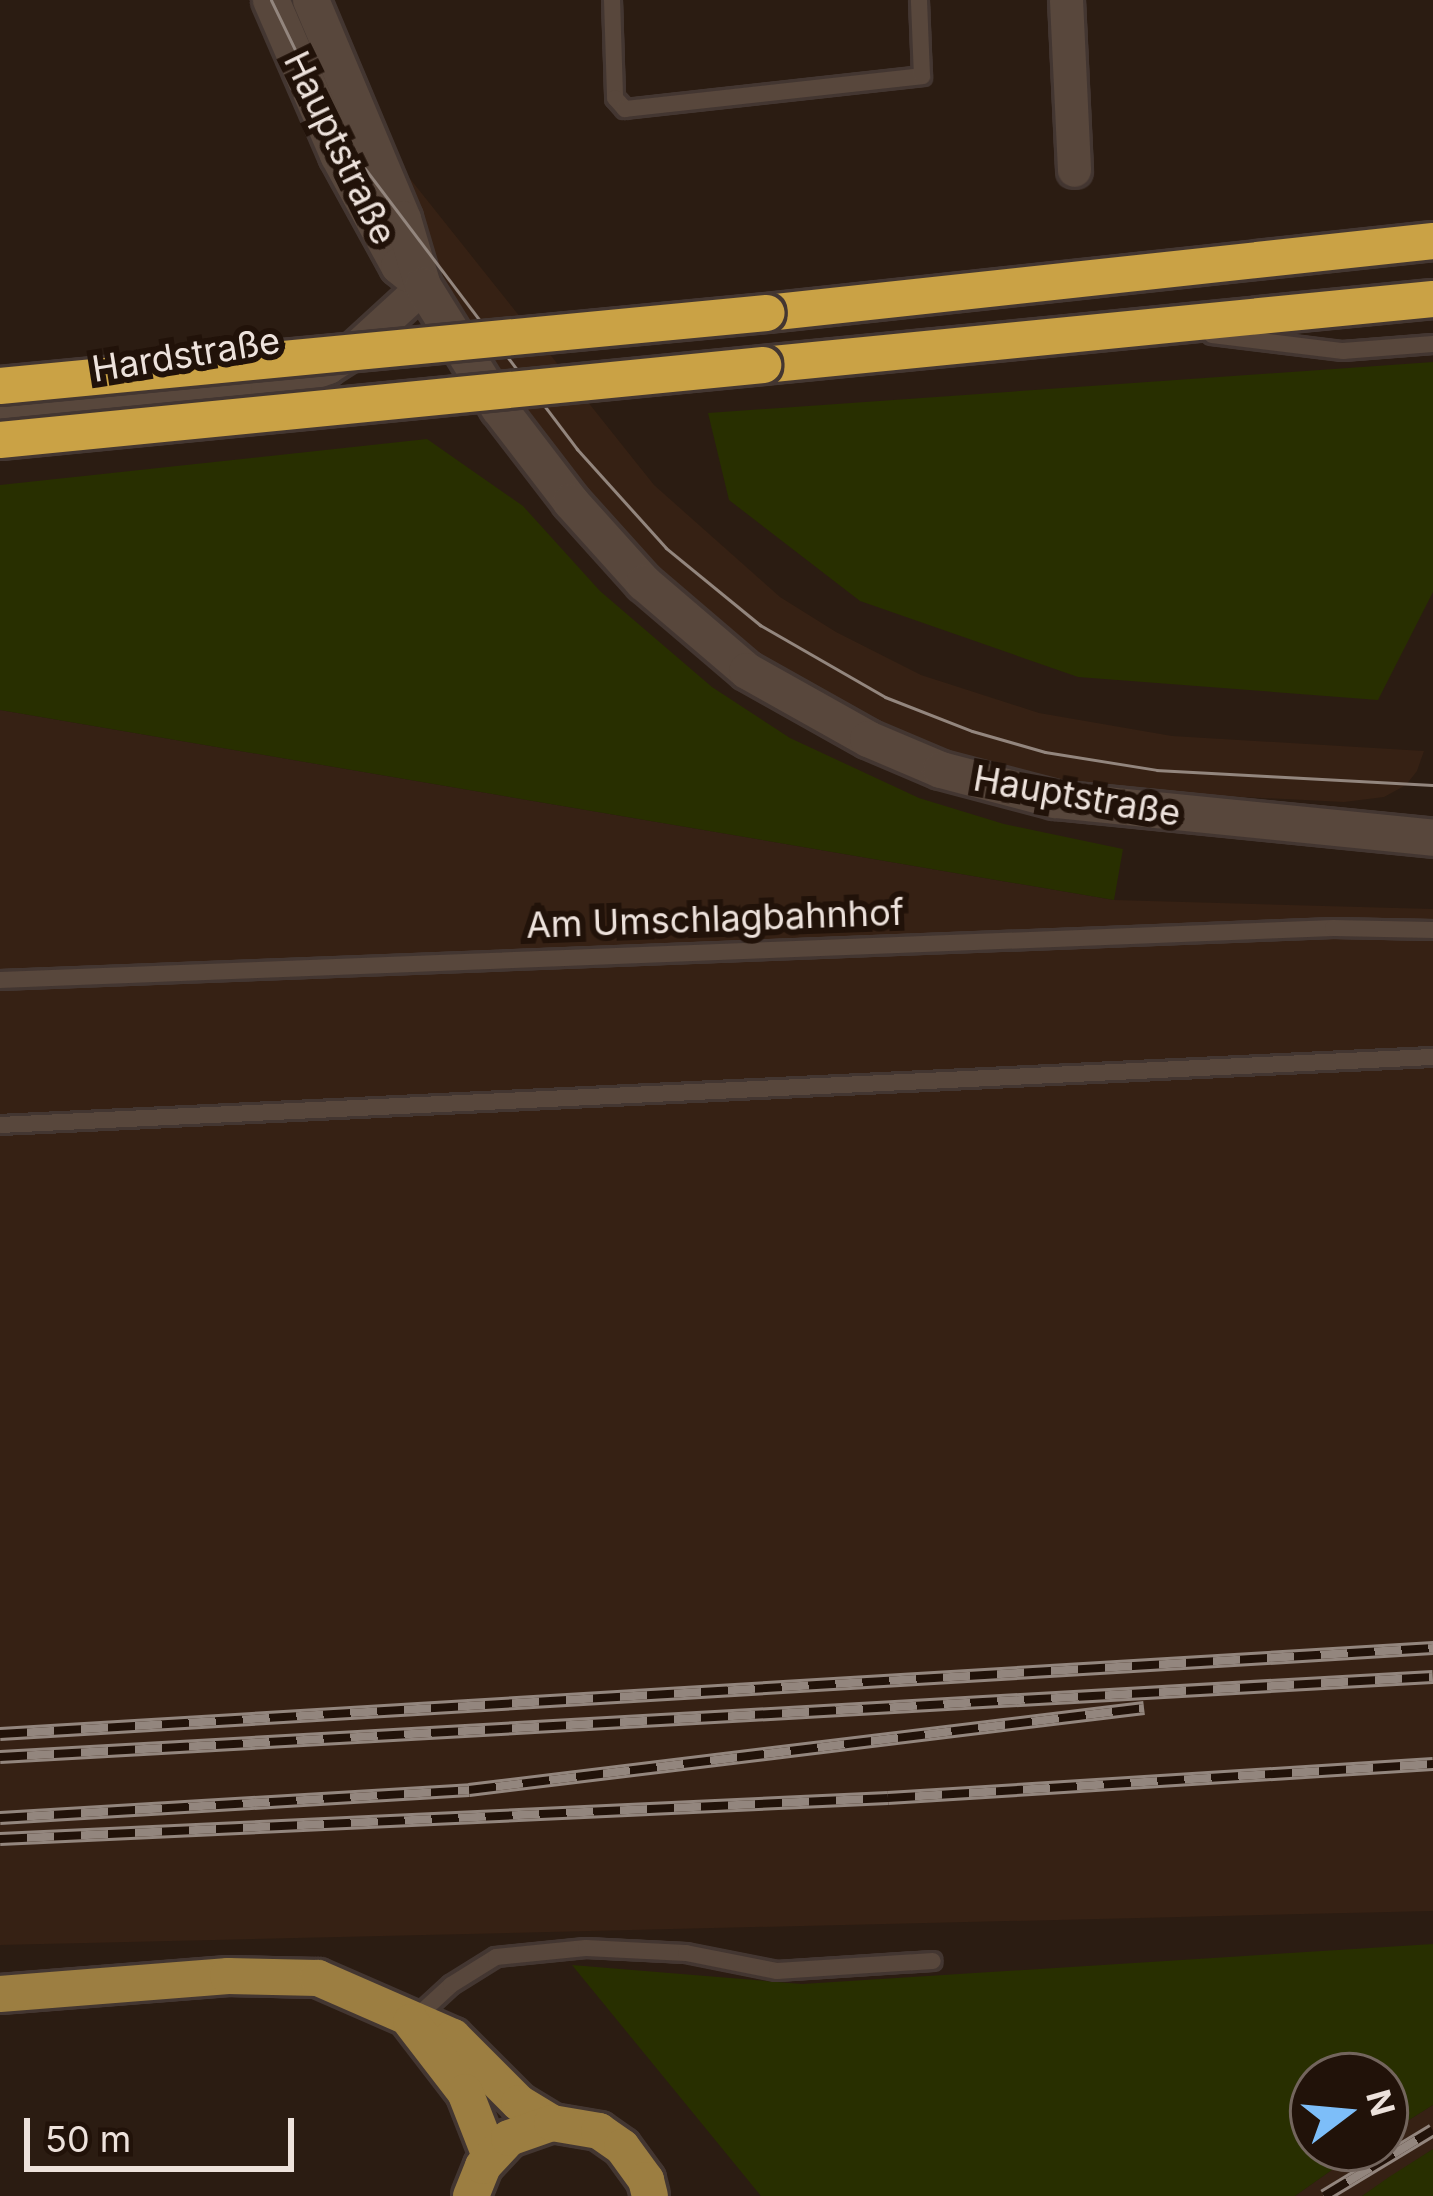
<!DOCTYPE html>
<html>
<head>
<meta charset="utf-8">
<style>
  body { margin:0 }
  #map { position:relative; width:1433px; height:2196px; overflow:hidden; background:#2b1c12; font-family:Inter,sans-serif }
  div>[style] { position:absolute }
  .built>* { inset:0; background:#362114 }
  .green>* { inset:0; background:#282f00 }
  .roads { filter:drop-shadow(3px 0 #433631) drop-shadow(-3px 0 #433631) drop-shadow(0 3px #433631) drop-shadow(0 -3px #433631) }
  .lane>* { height:16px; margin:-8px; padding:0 8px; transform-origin:8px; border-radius:8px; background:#58473c }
  .street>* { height:33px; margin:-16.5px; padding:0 16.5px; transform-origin:16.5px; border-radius:16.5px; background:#58473c }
  .secondary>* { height:36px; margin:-18px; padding:0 18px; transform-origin:18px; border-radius:18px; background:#58473c }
  .primary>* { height:36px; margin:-18px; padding:0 18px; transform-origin:18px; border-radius:18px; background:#9c7e41 }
  .highway>* { height:36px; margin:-18px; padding:0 18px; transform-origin:18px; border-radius:18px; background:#caa245 }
  .tram>* { height:3px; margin:-1.5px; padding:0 1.5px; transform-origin:1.5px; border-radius:1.5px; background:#93867e }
  .rail>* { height:14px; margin-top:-7px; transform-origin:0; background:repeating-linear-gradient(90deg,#211209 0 27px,#93867e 0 54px); box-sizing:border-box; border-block:3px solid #93867e }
  .bridges { filter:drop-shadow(3px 0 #433631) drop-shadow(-3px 0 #433631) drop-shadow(0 3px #433631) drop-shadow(0 -3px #433631) }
  .highway-bridge>* { height:36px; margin:-18px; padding:0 18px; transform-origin:18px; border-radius:18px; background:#caa245 }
  span { translate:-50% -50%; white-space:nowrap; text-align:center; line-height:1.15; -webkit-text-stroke:12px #211209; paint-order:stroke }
  .street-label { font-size:36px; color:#ede2dc }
  .north { position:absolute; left:1289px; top:2052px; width:120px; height:120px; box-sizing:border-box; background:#211209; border:3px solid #73655d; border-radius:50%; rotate:74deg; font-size:33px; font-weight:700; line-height:48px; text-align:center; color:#ede2dc }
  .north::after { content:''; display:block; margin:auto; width:42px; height:54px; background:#7dbef9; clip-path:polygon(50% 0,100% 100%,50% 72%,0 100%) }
  .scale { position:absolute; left:24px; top:2118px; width:270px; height:54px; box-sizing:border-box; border:6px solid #ede2dc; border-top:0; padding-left:15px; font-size:36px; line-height:42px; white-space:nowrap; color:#ede2dc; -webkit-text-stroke:9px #211209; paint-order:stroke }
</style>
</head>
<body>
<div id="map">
  <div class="built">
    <i style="clip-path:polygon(376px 136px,654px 485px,780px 597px,836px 632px,921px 675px,1039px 713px,1172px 736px,1424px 751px,1417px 771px,1406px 785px,1384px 797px,1344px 802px,1140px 792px,1005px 771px,937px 751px,814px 691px,760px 657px,688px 599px,604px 517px,532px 428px,437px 268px)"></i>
    <i style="clip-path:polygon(0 710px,1114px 900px,1433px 909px,1433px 1911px,0 1945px)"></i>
    <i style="clip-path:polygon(1433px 2105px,1433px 2149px,1362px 2196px,1295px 2196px,1363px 2148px,1385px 2148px,1385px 2135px)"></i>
  </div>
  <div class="green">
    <i style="clip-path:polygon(1433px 362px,1433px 592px,1378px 700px,1078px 677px,860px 601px,729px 500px,708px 413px)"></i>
    <i style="clip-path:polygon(427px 439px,523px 506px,600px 591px,712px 687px,790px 738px,919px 798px,1004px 824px,1123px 849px,1114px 900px,0 710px,0 485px)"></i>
    <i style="clip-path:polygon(1433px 1944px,1433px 2105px,1385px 2135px,1385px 2076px,1313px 2076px,1313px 2148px,1363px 2148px,1295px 2196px,761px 2196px,572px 1965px,802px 1984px)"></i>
    <i style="clip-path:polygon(1433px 2149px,1433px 2196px,1362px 2196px,1389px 2177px)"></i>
  </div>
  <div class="roads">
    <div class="lane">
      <i style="left:612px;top:0;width:98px;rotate:88.2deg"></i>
      <i style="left:615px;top:98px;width:15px;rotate:48deg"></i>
      <i style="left:625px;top:109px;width:299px;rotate:-6.3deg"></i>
      <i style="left:922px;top:76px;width:76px;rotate:-92.3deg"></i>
      <i style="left:1212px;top:335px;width:132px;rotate:7deg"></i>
      <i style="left:1343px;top:351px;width:90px;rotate:-4.4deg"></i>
      <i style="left:0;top:980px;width:1334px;rotate:-2.23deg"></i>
      <i style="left:1333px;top:928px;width:100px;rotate:1.1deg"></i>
      <i style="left:0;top:1125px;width:1435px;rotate:-2.72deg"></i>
      <i style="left:412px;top:2021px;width:53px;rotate:-42.7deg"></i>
      <i style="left:451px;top:1985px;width:53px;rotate:-31.9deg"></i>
      <i style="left:496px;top:1957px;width:90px;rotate:-5.7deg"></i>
      <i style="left:586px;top:1948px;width:100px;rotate:2.9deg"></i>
      <i style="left:686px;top:1953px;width:93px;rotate:11.2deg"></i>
      <i style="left:777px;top:1971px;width:156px;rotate:-3.7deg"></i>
    </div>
    <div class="street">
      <i style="left:1066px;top:0;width:170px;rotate:87.3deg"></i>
      <i style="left:0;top:418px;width:269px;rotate:-6.2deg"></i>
      <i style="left:267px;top:389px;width:65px;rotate:-19.8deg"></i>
      <i style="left:328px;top:367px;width:27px;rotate:-33deg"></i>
      <i style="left:351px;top:352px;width:98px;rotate:-42.5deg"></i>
    </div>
    <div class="secondary">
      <i style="left:271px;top:0;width:169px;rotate:66.6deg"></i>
      <i style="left:338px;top:155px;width:127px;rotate:61.2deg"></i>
      <i style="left:399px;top:266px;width:13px;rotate:39deg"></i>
      <i style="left:311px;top:0;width:238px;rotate:67.2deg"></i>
      <i style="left:403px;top:219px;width:70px;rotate:73.4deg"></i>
      <i style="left:423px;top:286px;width:144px;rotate:58.1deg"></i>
      <i style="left:499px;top:408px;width:118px;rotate:52.5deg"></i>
      <i style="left:571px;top:502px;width:109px;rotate:48deg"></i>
      <i style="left:644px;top:583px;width:135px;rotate:40.5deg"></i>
      <i style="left:747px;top:671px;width:139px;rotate:29.3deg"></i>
      <i style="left:868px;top:739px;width:79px;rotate:23deg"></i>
      <i style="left:941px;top:770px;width:118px;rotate:14.7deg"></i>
      <i style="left:1055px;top:800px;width:380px;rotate:5.7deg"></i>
    </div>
    <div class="primary">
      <i style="left:0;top:1994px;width:229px;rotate:-4.5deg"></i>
      <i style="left:228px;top:1976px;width:90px;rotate:1.3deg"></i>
      <i style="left:318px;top:1978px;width:147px;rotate:23.6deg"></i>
      <i style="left:453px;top:2037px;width:93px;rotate:45deg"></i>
      <i style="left:519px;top:2103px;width:39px;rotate:31deg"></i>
      <i style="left:411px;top:2022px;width:88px;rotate:52.4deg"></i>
      <i style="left:465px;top:2092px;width:69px;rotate:68.7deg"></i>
      <i style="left:471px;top:2196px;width:32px;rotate:-68deg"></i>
      <i style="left:483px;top:2166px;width:38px;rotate:-47deg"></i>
      <i style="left:509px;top:2138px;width:46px;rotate:-19.2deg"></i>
      <i style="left:552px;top:2123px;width:48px;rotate:9.7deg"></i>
      <i style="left:599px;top:2131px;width:28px;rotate:35deg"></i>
      <i style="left:622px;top:2147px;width:41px;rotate:54deg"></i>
      <i style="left:646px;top:2180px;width:16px;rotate:76deg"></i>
    </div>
    <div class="highway">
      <i style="left:767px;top:313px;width:670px;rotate:-6.17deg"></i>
      <i style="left:763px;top:365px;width:673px;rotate:-5.63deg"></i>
    </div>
  </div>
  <div class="tram">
    <i style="left:271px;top:0;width:97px;rotate:64.2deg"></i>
    <i style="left:313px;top:87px;width:89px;rotate:57.9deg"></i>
    <i style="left:360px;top:162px;width:360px;rotate:52.9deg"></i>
    <i style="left:577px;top:449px;width:133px;rotate:48deg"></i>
    <i style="left:666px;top:548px;width:122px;rotate:39.3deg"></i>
    <i style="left:760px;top:625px;width:144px;rotate:29.9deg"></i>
    <i style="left:885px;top:697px;width:93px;rotate:21.3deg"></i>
    <i style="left:972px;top:731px;width:76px;rotate:16deg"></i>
    <i style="left:1045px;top:752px;width:113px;rotate:9.1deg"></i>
    <i style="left:1157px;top:770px;width:276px;rotate:3.1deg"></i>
  </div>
  <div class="rail">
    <i style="left:0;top:1734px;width:1436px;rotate:-3.43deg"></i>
    <i style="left:0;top:1757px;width:1435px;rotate:-3.2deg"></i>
    <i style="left:0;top:1818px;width:470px;rotate:-3.4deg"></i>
    <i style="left:469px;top:1790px;width:680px;rotate:-6.93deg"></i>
    <i style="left:0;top:1839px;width:889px;rotate:-2.64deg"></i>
    <i style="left:888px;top:1798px;width:546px;rotate:-3.57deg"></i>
    <i style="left:1324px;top:2196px;width:127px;rotate:-31.2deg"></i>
  </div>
  <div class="bridges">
    <div class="highway-bridge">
      <i style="left:0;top:386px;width:770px;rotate:-5.44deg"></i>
      <i style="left:0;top:440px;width:767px;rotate:-5.61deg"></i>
    </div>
  </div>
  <div class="street-label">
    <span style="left:340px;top:148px;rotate:64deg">Hauptstraße</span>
    <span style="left:186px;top:355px;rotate:-9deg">Hardstraße</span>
    <span style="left:1077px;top:796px;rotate:10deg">Hauptstraße</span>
    <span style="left:715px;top:919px;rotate:-2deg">Am Umschlagbahnhof</span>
  </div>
  <div class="north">N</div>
  <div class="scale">50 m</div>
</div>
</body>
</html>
